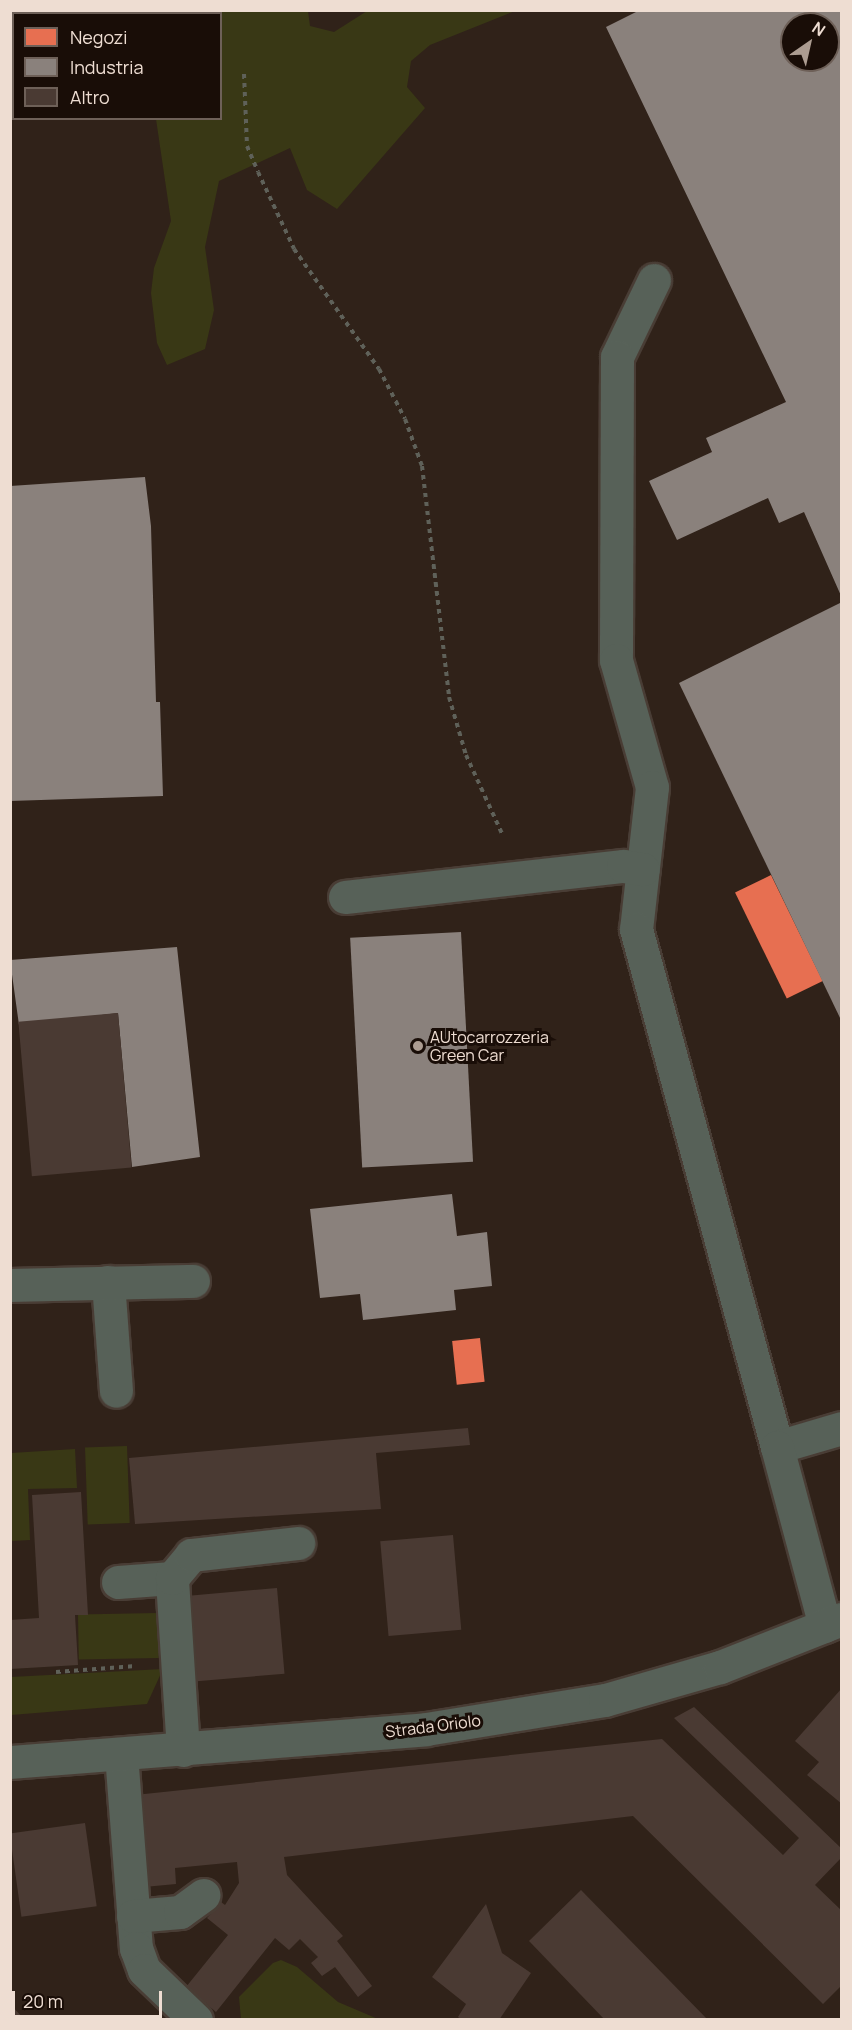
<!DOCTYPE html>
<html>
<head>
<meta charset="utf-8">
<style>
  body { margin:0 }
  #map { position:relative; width:852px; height:2030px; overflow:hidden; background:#302219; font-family:Manrope,sans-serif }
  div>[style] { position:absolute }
  .green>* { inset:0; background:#393815; transform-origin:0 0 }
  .shops>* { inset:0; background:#e76f51; transform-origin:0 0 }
  .industry>* { inset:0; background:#8a817c; transform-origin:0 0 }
  .building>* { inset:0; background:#4a3a33; transform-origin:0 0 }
  .path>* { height:4px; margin-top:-2px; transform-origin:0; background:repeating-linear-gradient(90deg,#5f6159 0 4.5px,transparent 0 9px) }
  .roads { filter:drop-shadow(2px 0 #493d35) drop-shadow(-2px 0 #493d35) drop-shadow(0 2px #493d35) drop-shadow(0 -2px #493d35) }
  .minor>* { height:33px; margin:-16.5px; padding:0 16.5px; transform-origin:16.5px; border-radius:16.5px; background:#576158 }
  .dots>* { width:16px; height:16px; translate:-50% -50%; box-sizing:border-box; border:3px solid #190d07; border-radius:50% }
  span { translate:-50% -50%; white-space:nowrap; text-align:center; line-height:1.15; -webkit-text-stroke:6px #190d07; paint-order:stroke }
  .poi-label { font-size:16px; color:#eeddd2 }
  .left { translate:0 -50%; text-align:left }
  .street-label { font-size:16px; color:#eeddd2 }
  .frame { position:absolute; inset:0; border:12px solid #eeddd2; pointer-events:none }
  .legend { position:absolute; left:12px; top:12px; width:210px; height:108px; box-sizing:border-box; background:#190d07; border:2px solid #6e6058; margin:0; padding:8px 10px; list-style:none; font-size:18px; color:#eeddd2 }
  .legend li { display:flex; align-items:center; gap:12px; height:30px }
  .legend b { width:30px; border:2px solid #6e6058 }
  .north { position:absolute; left:780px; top:12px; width:60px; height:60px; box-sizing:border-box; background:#190d07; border:2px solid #6e6058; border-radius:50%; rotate:34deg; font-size:16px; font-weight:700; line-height:24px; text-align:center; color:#eeddd2 }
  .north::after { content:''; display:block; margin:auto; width:21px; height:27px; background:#ac9c91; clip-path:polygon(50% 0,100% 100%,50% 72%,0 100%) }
  .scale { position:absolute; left:12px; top:1991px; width:150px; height:27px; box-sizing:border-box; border:3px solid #eeddd2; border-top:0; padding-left:8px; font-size:18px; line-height:21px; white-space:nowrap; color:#eeddd2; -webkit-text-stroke:4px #190d07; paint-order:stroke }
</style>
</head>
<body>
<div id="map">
  <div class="green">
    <i style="clip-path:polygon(191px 11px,308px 11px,310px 26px,334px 32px,367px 11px,515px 11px,430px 45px,411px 61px,407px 87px,425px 108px,337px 209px,307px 190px,290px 148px,219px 181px,205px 247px,214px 310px,205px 349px,167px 365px,157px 343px,151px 293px,154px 268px,171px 221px,156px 119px,220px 118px,220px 14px,189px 13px)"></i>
    <i style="left:127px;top:1446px;width:77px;height:42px;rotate:88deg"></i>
    <i style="clip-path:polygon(75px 1449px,77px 1488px,28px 1489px,30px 1540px,11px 1541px,11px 1453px)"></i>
    <i style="left:158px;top:1613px;width:45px;height:80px;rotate:89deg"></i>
    <i style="clip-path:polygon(163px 1669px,147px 1704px,11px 1715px,11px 1677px)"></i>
    <i style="clip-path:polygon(281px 1960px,297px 1967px,338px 2002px,378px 2019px,241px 2019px,239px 1997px,273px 1963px)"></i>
  </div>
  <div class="shops">
    <i style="left:771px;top:875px;width:118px;height:40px;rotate:64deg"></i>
    <i style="left:480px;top:1338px;width:44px;height:28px;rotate:84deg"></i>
  </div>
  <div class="industry">
    <i style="clip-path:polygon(evenodd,640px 10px,842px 12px,842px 598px,804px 512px,779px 523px,768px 498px,677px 540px,649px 481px,712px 452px,706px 438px,786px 402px,606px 27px,640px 10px,792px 24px,828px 24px,828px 60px,792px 60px,792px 24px)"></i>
    <i style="clip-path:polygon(145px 477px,151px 526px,156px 702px,160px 702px,163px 796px,10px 801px,10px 486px)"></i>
    <i style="clip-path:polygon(842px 602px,842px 1022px,679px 683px)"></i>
    <i style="left:461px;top:932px;width:230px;height:111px;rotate:87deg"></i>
    <i style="clip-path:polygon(177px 947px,200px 1157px,132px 1167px,118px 1013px,19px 1025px,10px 960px)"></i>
    <i style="clip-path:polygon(452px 1194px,457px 1236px,487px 1232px,492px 1286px,454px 1290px,456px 1310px,363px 1320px,360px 1294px,320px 1298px,310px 1209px)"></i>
  </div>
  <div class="building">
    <i style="left:118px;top:1013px;width:155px;height:100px;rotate:85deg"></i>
    <i style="clip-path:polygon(468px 1428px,470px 1445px,376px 1453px,381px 1509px,135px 1524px,129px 1458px)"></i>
    <i style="clip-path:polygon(81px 1492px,88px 1615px,75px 1615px,78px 1665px,10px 1669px,10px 1620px,39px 1618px,32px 1495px)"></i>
    <i style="left:453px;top:1535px;width:95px;height:73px;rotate:85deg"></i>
    <i style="left:277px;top:1588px;width:86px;height:94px;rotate:85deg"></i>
    <i style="clip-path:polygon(842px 1688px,842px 1804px,807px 1775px,819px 1762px,795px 1741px)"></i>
    <i style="clip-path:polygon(694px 1707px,842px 1849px,842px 1857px,815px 1885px,842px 1911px,842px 1985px,823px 2004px,633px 1816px,284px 1857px,287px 1875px,343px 1936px,337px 1941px,372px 1986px,358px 1997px,335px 1967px,322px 1976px,311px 1963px,318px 1957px,300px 1939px,289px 1950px,275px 1938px,216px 2012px,186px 1987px,228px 1935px,207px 1918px,221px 1902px,225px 1905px,239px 1883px,237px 1862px,175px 1868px,176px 1884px,144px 1887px,135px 1795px,662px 1739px,783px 1855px,799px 1838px,674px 1718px)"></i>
    <i style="left:85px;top:1823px;width:84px;height:76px;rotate:82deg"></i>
    <i style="clip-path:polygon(581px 1890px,708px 2020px,605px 2020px,529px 1941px)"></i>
    <i style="clip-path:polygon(486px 1904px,502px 1953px,531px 1973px,499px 2020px,462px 2020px,458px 2017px,466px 2004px,432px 1977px)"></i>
    <i style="clip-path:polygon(10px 2004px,25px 2020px,10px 2020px)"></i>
  </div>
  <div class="path">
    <i style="left:244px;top:74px;width:72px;rotate:87.6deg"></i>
    <i style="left:247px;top:146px;width:28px;rotate:67deg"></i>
    <i style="left:258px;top:172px;width:85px;rotate:64.9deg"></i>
    <i style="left:294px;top:249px;width:147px;rotate:54.7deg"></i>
    <i style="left:379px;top:369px;width:56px;rotate:62.5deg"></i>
    <i style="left:405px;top:419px;width:50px;rotate:70.1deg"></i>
    <i style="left:422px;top:466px;width:233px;rotate:83.3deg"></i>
    <i style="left:449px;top:697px;width:60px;rotate:73.7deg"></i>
    <i style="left:466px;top:755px;width:89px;rotate:65.4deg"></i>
    <i style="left:56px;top:1672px;width:80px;rotate:-4.3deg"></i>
  </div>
  <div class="roads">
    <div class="minor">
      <i style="left:654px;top:280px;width:85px;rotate:115.7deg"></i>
      <i style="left:617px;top:357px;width:303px;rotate:90.2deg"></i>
      <i style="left:616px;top:660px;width:132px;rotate:74.2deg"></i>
      <i style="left:652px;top:787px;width:143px;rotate:96.4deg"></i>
      <i style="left:636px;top:929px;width:537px;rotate:74.77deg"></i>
      <i style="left:777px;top:1447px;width:68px;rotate:-16.3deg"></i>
      <i style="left:345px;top:897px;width:280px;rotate:-6.4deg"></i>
      <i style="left:623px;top:866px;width:20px;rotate:9deg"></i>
      <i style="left:108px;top:1282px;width:109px;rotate:85.8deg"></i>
      <i style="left:10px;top:1285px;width:183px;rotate:-1.3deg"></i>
      <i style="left:777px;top:1447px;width:185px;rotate:75deg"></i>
      <i style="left:118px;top:1582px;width:54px;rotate:-4.2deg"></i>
      <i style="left:183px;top:1750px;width:172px;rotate:-93.7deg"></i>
      <i style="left:172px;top:1578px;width:30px;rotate:-50deg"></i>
      <i style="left:191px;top:1555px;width:108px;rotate:-6.4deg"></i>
      <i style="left:121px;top:1754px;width:195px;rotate:85.6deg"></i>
      <i style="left:136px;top:1948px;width:23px;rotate:70deg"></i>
      <i style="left:144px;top:1970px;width:72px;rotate:43.9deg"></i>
      <i style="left:10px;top:1762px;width:417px;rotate:-4.5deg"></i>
      <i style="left:426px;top:1729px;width:181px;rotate:-9.2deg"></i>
      <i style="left:605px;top:1700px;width:120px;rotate:-16deg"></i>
      <i style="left:720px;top:1667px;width:131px;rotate:-21.5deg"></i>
      <i style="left:133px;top:1916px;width:47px;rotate:-4.9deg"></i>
      <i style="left:180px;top:1912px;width:29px;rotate:-36deg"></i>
    </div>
  </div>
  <div class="dots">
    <i style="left:418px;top:1046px;background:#ac9c91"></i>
  </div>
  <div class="poi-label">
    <span class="left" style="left:430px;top:1046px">AUtocarrozzeria<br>Green Car</span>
  </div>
  <div class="street-label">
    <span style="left:433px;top:1726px;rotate:-7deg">Strada Oriolo</span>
  </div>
  <div class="frame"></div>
  <ul class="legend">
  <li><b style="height:16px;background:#e76f51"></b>Negozi</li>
  <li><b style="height:16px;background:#8a817c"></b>Industria</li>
  <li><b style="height:16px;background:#4a3a33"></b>Altro</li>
  </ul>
  <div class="north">N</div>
  <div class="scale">20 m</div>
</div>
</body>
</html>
